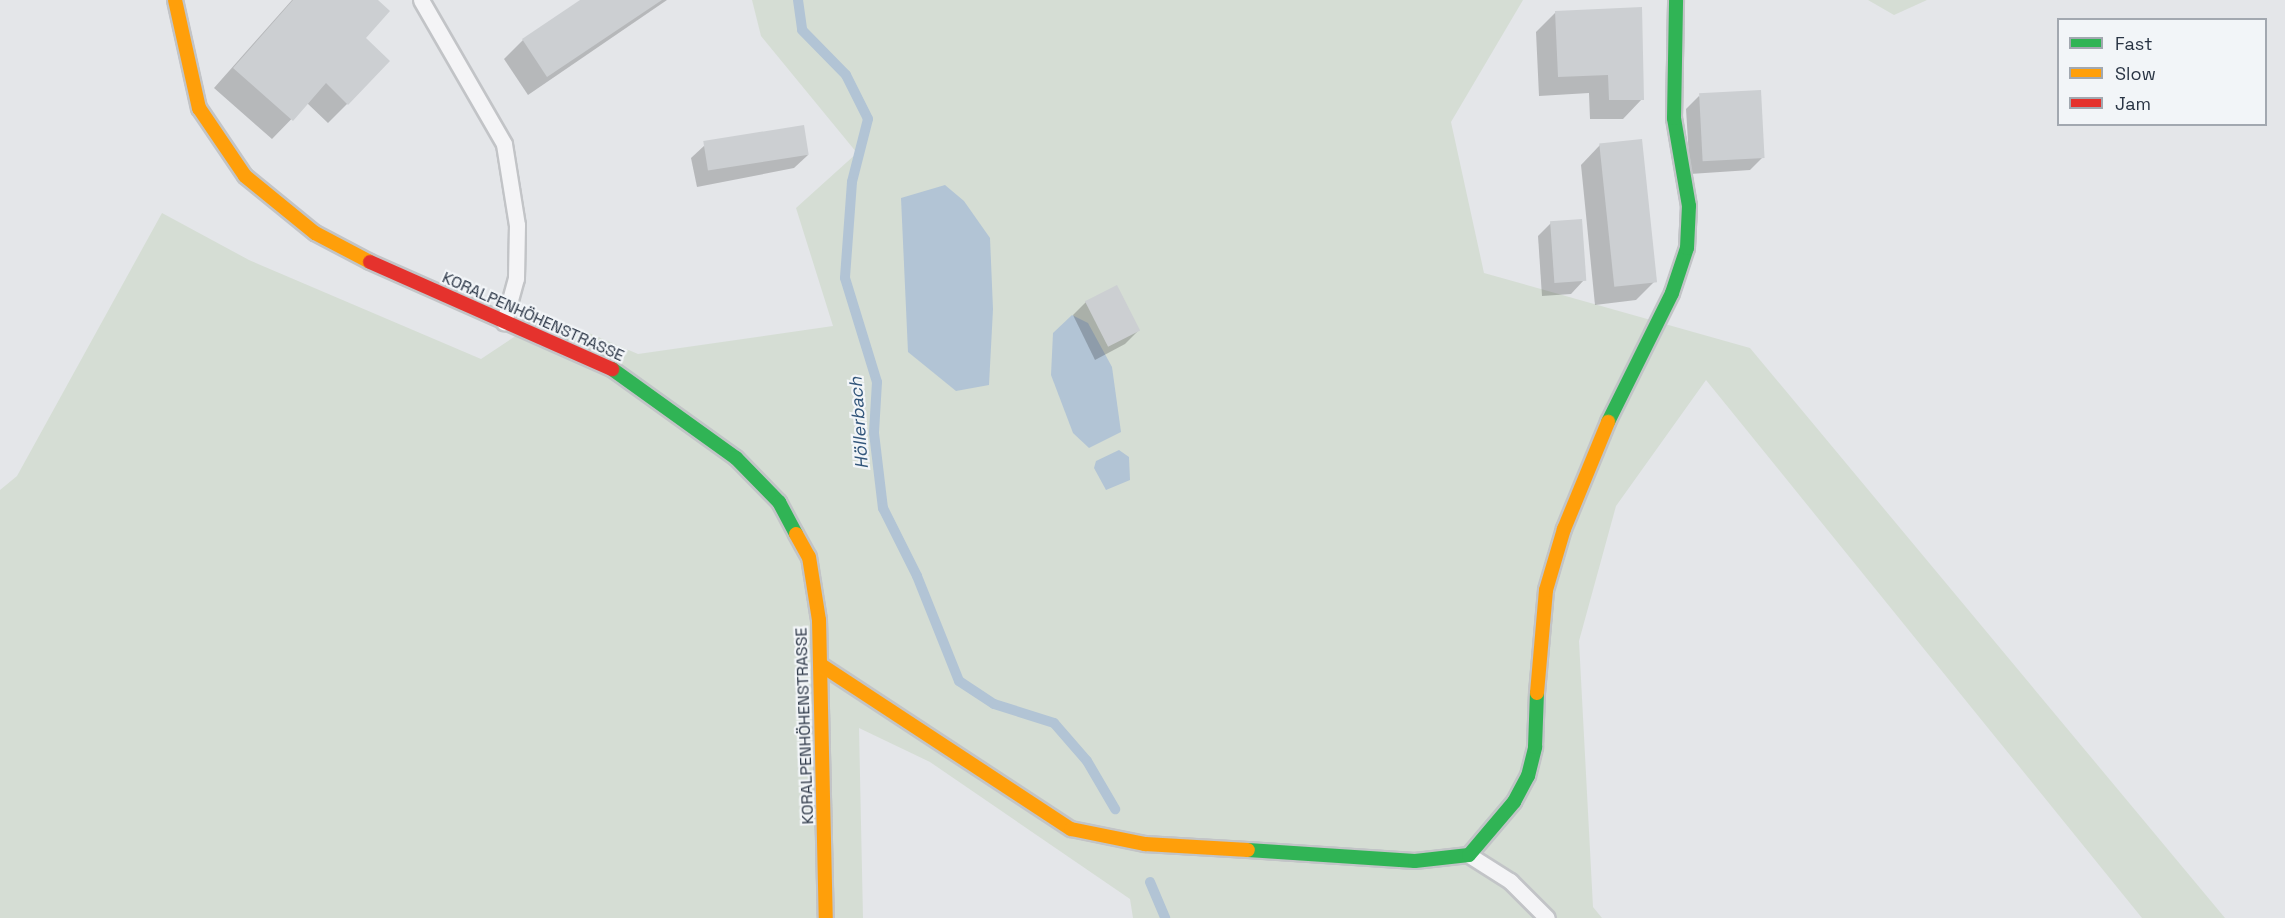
<!DOCTYPE html>
<html>
<head>
<meta charset="utf-8">
<style>
  body { margin:0 }
  #map { position:relative; width:2285px; height:918px; overflow:hidden; background:#e4e6e9; font-family:"Space Grotesk",sans-serif }
  div>[style] { position:absolute }
  .green>* { inset:0; background:#d5ddd4 }
  .water>* { inset:0; background:#b2c4d5 }
  .shadow>* { inset:0; background:#0003 }
  .stream>* { height:10px; margin:-5px; padding:0 5px; transform-origin:5px; border-radius:5px; background:#b2c4d5 }
  .building>* { inset:0; background:#cccfd2; transform-origin:0 0 }
  .roads { filter:drop-shadow(2px 0 #c2c4c7) drop-shadow(-2px 0 #c2c4c7) drop-shadow(0 2px #c2c4c7) drop-shadow(0 -2px #c2c4c7) }
  .lane>* { height:15px; margin:-7.5px; padding:0 7.5px; transform-origin:7.5px; border-radius:7.5px; background:#f4f4f6 }
  .fast>* { height:14px; margin:-7px; padding:0 7px; transform-origin:7px; border-radius:7px; background:#30b455 }
  .slow>* { height:14px; margin:-7px; padding:0 7px; transform-origin:7px; border-radius:7px; background:#ff9f0a }
  .jam>* { height:14px; margin:-7px; padding:0 7px; transform-origin:7px; border-radius:7px; background:#e5322d }
  span { translate:-50% -50%; white-space:nowrap; text-align:center; line-height:1.15; -webkit-text-stroke:4.5px #f2f5f8; paint-order:stroke }
  .street-label { font-size:16px; color:#293444 }
  .water-label { font-size:18px; color:#31557a; font-style:italic }
  .legend { position:absolute; left:2057px; top:18px; width:210px; height:108px; box-sizing:border-box; background:#f2f5f8; border:2px solid #a2a8b0; margin:0; padding:8px 10px; list-style:none; font-size:18px; color:#293444 }
  .legend li { display:flex; align-items:center; gap:12px; height:30px }
  .legend b { width:30px; border:2px solid #a2a8b0 }
</style>
</head>
<body>
<div id="map">
  <div class="green">
    <i style="clip-path:polygon(752px 0,1523px 0,1451px 122px,1484px 273px,1750px 348px,2225px 918px,2142px 918px,1706px 380px,1616px 506px,1579px 641px,1593px 907px,1602px 918px,1133px 918px,1130px 899px,930px 762px,859px 728px,863px 918px,0 918px,0 490px,17px 476px,162px 213px,249px 260px,481px 359px,547px 315px,638px 354px,833px 326px,796px 208px,857px 153px,761px 36px)"></i>
    <i style="clip-path:polygon(1868px 0,1927px 0,1894px 15px)"></i>
  </div>
  <div class="water">
    <i style="clip-path:polygon(945px 185px,964px 201px,990px 238px,993px 309px,989px 385px,956px 391px,908px 352px,901px 198px)"></i>
    <i style="clip-path:polygon(1072px 315px,1088px 323px,1112px 367px,1121px 432px,1089px 448px,1073px 433px,1051px 375px,1053px 333px)"></i>
    <i style="clip-path:polygon(1119px 450px,1129px 457px,1130px 480px,1106px 490px,1094px 468px,1096px 461px)"></i>
  </div>
  <div class="shadow">
    <i style="clip-path:polygon(292px 0,376px 0,347px 104px,328px 123px,307px 103px,272px 139px,214px 88px)"></i>
    <i style="clip-path:polygon(583px 0,667px 0,528px 95px,504px 59px,523px 40px)"></i>
    <i style="clip-path:polygon(1556px 12px,1642px 99px,1623px 119px,1590px 119px,1589px 93px,1539px 96px,1536px 32px)"></i>
    <i style="clip-path:polygon(1699px 96px,1763px 157px,1750px 170px,1690px 174px,1686px 109px)"></i>
    <i style="clip-path:polygon(705px 145px,808px 155px,794px 168px,697px 187px,691px 158px)"></i>
    <i style="clip-path:polygon(1600px 145px,1655px 281px,1636px 300px,1595px 305px,1581px 165px)"></i>
    <i style="clip-path:polygon(1551px 223px,1584px 280px,1571px 294px,1542px 296px,1538px 236px)"></i>
    <i style="clip-path:polygon(1086px 302px,1138px 331px,1125px 344px,1095px 360px,1073px 315px)"></i>
  </div>
  <div class="stream">
    <i style="left:798px;top:0;width:30px;rotate:82deg"></i>
    <i style="left:802px;top:30px;width:63px;rotate:45.6deg"></i>
    <i style="left:846px;top:75px;width:49px;rotate:63.4deg"></i>
    <i style="left:868px;top:119px;width:65px;rotate:104.3deg"></i>
    <i style="left:852px;top:182px;width:96px;rotate:94.2deg"></i>
    <i style="left:845px;top:278px;width:109px;rotate:72.9deg"></i>
    <i style="left:877px;top:382px;width:51px;rotate:93.4deg"></i>
    <i style="left:874px;top:433px;width:76px;rotate:83.2deg"></i>
    <i style="left:883px;top:508px;width:76px;rotate:63.4deg"></i>
    <i style="left:917px;top:576px;width:113px;rotate:68.2deg"></i>
    <i style="left:959px;top:681px;width:42px;rotate:33.3deg"></i>
    <i style="left:994px;top:704px;width:63px;rotate:17.6deg"></i>
    <i style="left:1054px;top:723px;width:50px;rotate:49deg"></i>
    <i style="left:1087px;top:761px;width:56px;rotate:59.7deg"></i>
    <i style="left:1150px;top:882px;width:39px;rotate:67deg"></i>
  </div>
  <div class="building">
    <i style="clip-path:polygon(293px 0,378px 0,390px 11px,366px 38px,390px 61px,348px 105px,326px 83px,293px 121px,233px 68px)"></i>
    <i style="clip-path:polygon(580px 0,662px 0,547px 77px,522px 39px)"></i>
    <i style="clip-path:polygon(1642px 7px,1644px 100px,1609px 100px,1608px 75px,1558px 77px,1555px 11px)"></i>
    <i style="left:1761px;top:90px;width:68px;height:62px;rotate:87deg"></i>
    <i style="left:804px;top:125px;width:30px;height:102px;rotate:81deg"></i>
    <i style="left:1642px;top:139px;width:144px;height:43px;rotate:84deg"></i>
    <i style="left:1582px;top:219px;width:62px;height:32px;rotate:86deg"></i>
    <i style="left:1117px;top:285px;width:51px;height:36px;rotate:63deg"></i>
  </div>
  <div class="roads">
    <div class="lane">
      <i style="left:421px;top:0;width:166px;rotate:60deg"></i>
      <i style="left:504px;top:144px;width:82px;rotate:80.9deg"></i>
      <i style="left:517px;top:225px;width:53px;rotate:91.1deg"></i>
      <i style="left:516px;top:278px;width:46px;rotate:105.3deg"></i>
      <i style="left:1469px;top:855px;width:49px;rotate:32.4deg"></i>
      <i style="left:1510px;top:881px;width:52px;rotate:45deg"></i>
    </div>
    <div class="fast">
      <i style="left:612px;top:369px;width:153px;rotate:35.7deg"></i>
      <i style="left:736px;top:458px;width:62px;rotate:45.7deg"></i>
      <i style="left:779px;top:502px;width:36px;rotate:62deg"></i>
      <i style="left:1608px;top:422px;width:144px;rotate:-63.6deg"></i>
      <i style="left:1672px;top:293px;width:47px;rotate:-71.6deg"></i>
      <i style="left:1687px;top:248px;width:42px;rotate:-87.3deg"></i>
      <i style="left:1689px;top:206px;width:89px;rotate:-99.7deg"></i>
      <i style="left:1674px;top:118px;width:118px;rotate:-89deg"></i>
      <i style="left:1248px;top:850px;width:167px;rotate:3.8deg"></i>
      <i style="left:1415px;top:861px;width:54px;rotate:-6.3deg"></i>
      <i style="left:1469px;top:855px;width:70px;rotate:-49.7deg"></i>
      <i style="left:1514px;top:802px;width:30px;rotate:-62deg"></i>
      <i style="left:1528px;top:776px;width:30px;rotate:-76deg"></i>
      <i style="left:1535px;top:747px;width:54px;rotate:-87.9deg"></i>
    </div>
    <div class="slow">
      <i style="left:175px;top:0;width:111px;rotate:77.5deg"></i>
      <i style="left:199px;top:108px;width:82px;rotate:55.9deg"></i>
      <i style="left:245px;top:176px;width:90px;rotate:39.2deg"></i>
      <i style="left:315px;top:233px;width:62px;rotate:27.8deg"></i>
      <i style="left:796px;top:534px;width:26px;rotate:61deg"></i>
      <i style="left:809px;top:557px;width:64px;rotate:81deg"></i>
      <i style="left:819px;top:620px;width:298px;rotate:88.7deg"></i>
      <i style="left:821px;top:665px;width:299px;rotate:33.3deg"></i>
      <i style="left:1071px;top:829px;width:76px;rotate:11.5deg"></i>
      <i style="left:1145px;top:844px;width:103px;rotate:3.3deg"></i>
      <i style="left:1537px;top:693px;width:103px;rotate:-85deg"></i>
      <i style="left:1546px;top:590px;width:64px;rotate:-73.6deg"></i>
      <i style="left:1564px;top:529px;width:116px;rotate:-67.6deg"></i>
    </div>
    <div class="jam">
      <i style="left:370px;top:262px;width:265px;rotate:23.9deg"></i>
    </div>
  </div>
  <div class="street-label">
    <span style="left:533px;top:317px;rotate:24deg">KORALPENHÖHENSTRASSE</span>
    <span style="left:805px;top:726px;rotate:-92deg">KORALPENHÖHENSTRASSE</span>
  </div>
  <div class="water-label">
    <span style="left:859px;top:423px;rotate:-94deg">Höllerbach</span>
  </div>
  <ul class="legend">
  <li><b style="height:8px;background:#30b455"></b>Fast</li>
  <li><b style="height:8px;background:#ff9f0a"></b>Slow</li>
  <li><b style="height:8px;background:#e5322d"></b>Jam</li>
  </ul>
</div>
</body>
</html>
